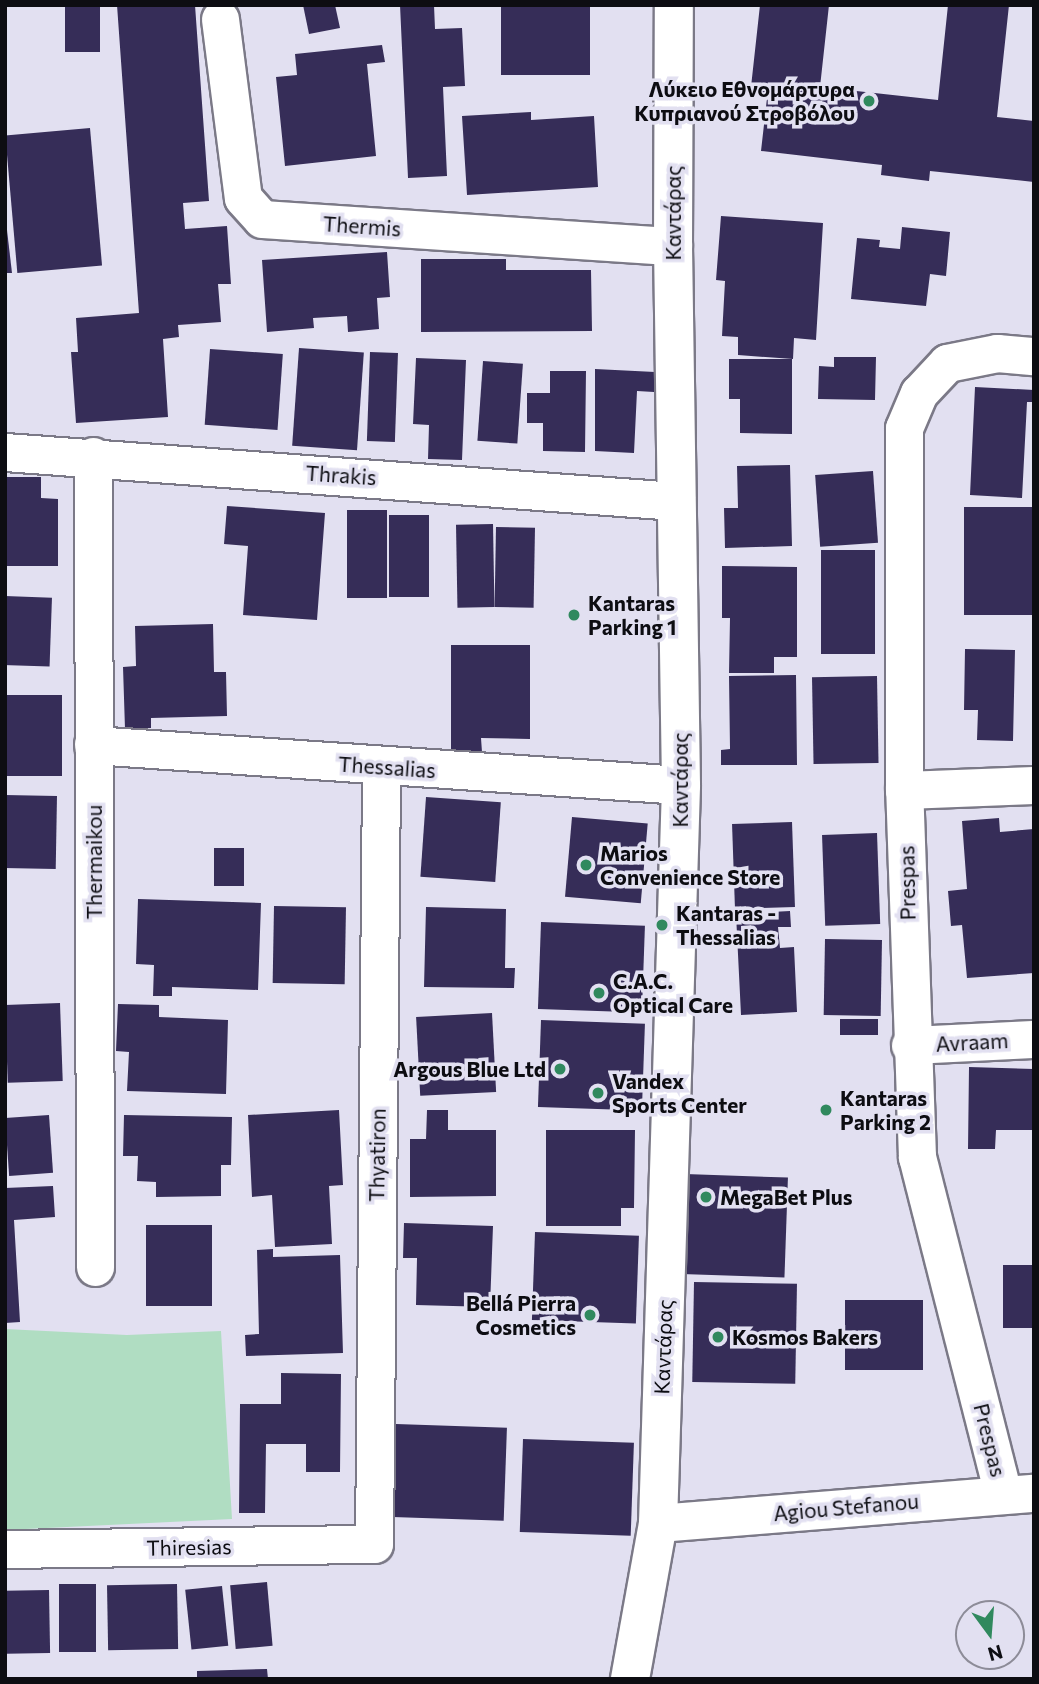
<!DOCTYPE html>
<html>
<head>
<meta charset="utf-8">
<style>
  body { margin:0 }
  #map { position:relative; width:1039px; height:1684px; overflow:hidden; background:#e2e0f1; font-family:Commissioner,sans-serif }
  div>[style] { position:absolute }
  .green>* { inset:0; background:#b0ddc2 }
  .building>* { inset:0; background:#362d58; transform-origin:0 0 }
  .roads { filter:drop-shadow(2px 0 #7b7987) drop-shadow(-2px 0 #7b7987) drop-shadow(0 2px #7b7987) drop-shadow(0 -2px #7b7987) }
  .minor>* { height:37px; margin:-18.5px; padding:0 18.5px; transform-origin:18.5px; border-radius:18.5px; background:#fff }
  .tertiary>* { height:38px; margin:-19px; padding:0 19px; transform-origin:19px; border-radius:19px; background:#fff }
  .dots>* { width:19px; height:19px; translate:-50% -50%; box-sizing:border-box; border:4px solid #e2e0f1; border-radius:50% }
  span { translate:-50% -50%; white-space:nowrap; text-align:center; line-height:1.15; -webkit-text-stroke:7px #e2e0f1; paint-order:stroke }
  .poi-label { font-size:21px; color:#0d0d12; font-weight:700 }
  .right { translate:-100% -50%; text-align:right }
  .left { translate:0 -50%; text-align:left }
  .street-label { font-size:21px; color:#0d0d12 }
  .frame { position:absolute; inset:0; border:7px solid #0d0d12; pointer-events:none }
  .north { position:absolute; left:955px; top:1600px; width:70px; height:70px; box-sizing:border-box; background:#e2e0f1; border:2px solid #8d8c98; border-radius:50%; rotate:164deg; font-size:19px; font-weight:700; line-height:28px; text-align:center; color:#0d0d12 }
  .north::after { content:''; display:block; margin:auto; width:24px; height:32px; background:#30895e; clip-path:polygon(50% 0,100% 100%,50% 72%,0 100%) }
</style>
</head>
<body>
<div id="map">
  <div class="green">
    <i style="clip-path:polygon(5px 1329px,127px 1335px,221px 1331px,232px 1519px,5px 1530px)"></i>
  </div>
  <div class="building">
    <i style="left:65px;top:5px;width:35px;height:47px"></i>
    <i style="clip-path:polygon(117px 5px,195px 5px,209px 201px,183px 203px,185px 229px,227px 226px,231px 284px,218px 284px,221px 322px,178px 325px,179px 337px,163px 339px,168px 417px,76px 423px,71px 352px,78px 352px,76px 318px,139px 313px)"></i>
    <i style="clip-path:polygon(303px 5px,335px 5px,340px 28px,309px 34px)"></i>
    <i style="clip-path:polygon(400px 5px,434px 5px,435px 29px,462px 28px,465px 86px,443px 87px,447px 176px,408px 178px)"></i>
    <i style="left:501px;top:5px;width:89px;height:70px"></i>
    <i style="clip-path:polygon(760px 5px,829px 5px,820px 87px,938px 100px,948px 5px,1009px 5px,997px 117px,1034px 121px,1034px 182px,930px 171px,929px 181px,881px 175px,882px 165px,761px 151px,767px 98px,750px 96px)"></i>
    <i style="clip-path:polygon(382px 45px,385px 62px,367px 64px,376px 156px,285px 166px,276px 77px,297px 75px,295px 54px)"></i>
    <i style="clip-path:polygon(531px 112px,531px 120px,594px 116px,598px 187px,467px 195px,462px 116px)"></i>
    <i style="left:90px;top:128px;width:138px;height:85px;rotate:85deg"></i>
    <i style="clip-path:polygon(5px 213px,12px 273px,5px 273px)"></i>
    <i style="clip-path:polygon(721px 216px,823px 223px,816px 340px,794px 338px,793px 359px,738px 355px,738px 337px,722px 336px,725px 281px,716px 280px)"></i>
    <i style="clip-path:polygon(902px 227px,950px 232px,946px 276px,930px 274px,926px 306px,851px 299px,857px 238px,880px 240px,879px 247px,900px 249px)"></i>
    <i style="clip-path:polygon(387px 252px,390px 297px,377px 298px,379px 329px,348px 332px,347px 316px,313px 318px,314px 328px,267px 332px,262px 260px)"></i>
    <i style="clip-path:polygon(421px 259px,506px 259px,506px 270px,591px 270px,592px 331px,421px 332px)"></i>
    <i style="left:299px;top:348px;width:65px;height:98px;rotate:4deg"></i>
    <i style="left:210px;top:349px;width:73px;height:76px;rotate:4deg"></i>
    <i style="left:370px;top:352px;width:28px;height:89px;rotate:2deg"></i>
    <i style="clip-path:polygon(834px 357px,876px 357px,875px 400px,818px 399px,819px 366px,834px 367px)"></i>
    <i style="clip-path:polygon(416px 358px,466px 360px,462px 460px,428px 459px,429px 425px,413px 424px)"></i>
    <i style="clip-path:polygon(729px 359px,792px 359px,792px 434px,740px 433px,740px 399px,729px 399px)"></i>
    <i style="left:483px;top:361px;width:40px;height:80px;rotate:4deg"></i>
    <i style="clip-path:polygon(595px 369px,655px 372px,654px 392px,637px 391px,634px 453px,595px 451px)"></i>
    <i style="clip-path:polygon(550px 371px,586px 371px,585px 452px,543px 451px,543px 423px,527px 423px,527px 393px,550px 393px)"></i>
    <i style="clip-path:polygon(975px 387px,1034px 390px,1034px 402px,1027px 402px,1022px 498px,970px 495px)"></i>
    <i style="clip-path:polygon(790px 465px,792px 546px,725px 548px,724px 508px,738px 508px,737px 466px)"></i>
    <i style="left:873px;top:471px;width:72px;height:58px;rotate:86deg"></i>
    <i style="clip-path:polygon(5px 477px,41px 477px,41px 498px,58px 499px,58px 566px,5px 566px)"></i>
    <i style="clip-path:polygon(227px 506px,325px 513px,317px 620px,243px 615px,248px 546px,224px 544px)"></i>
    <i style="left:1034px;top:507px;width:108px;height:70px;rotate:90deg"></i>
    <i style="left:347px;top:510px;width:40px;height:88px"></i>
    <i style="left:389px;top:515px;width:40px;height:82px"></i>
    <i style="left:493px;top:524px;width:83px;height:37px;rotate:89deg"></i>
    <i style="left:496px;top:527px;width:39px;height:80px;rotate:1deg"></i>
    <i style="left:821px;top:550px;width:54px;height:104px"></i>
    <i style="clip-path:polygon(722px 566px,797px 567px,797px 657px,774px 657px,774px 673px,729px 673px,730px 618px,722px 618px)"></i>
    <i style="left:5px;top:596px;width:47px;height:69px;rotate:2deg"></i>
    <i style="clip-path:polygon(213px 624px,214px 672px,226px 672px,227px 716px,151px 718px,151px 728px,125px 729px,123px 667px,136px 666px,135px 626px)"></i>
    <i style="clip-path:polygon(451px 645px,530px 645px,530px 739px,481px 738px,482px 752px,451px 752px)"></i>
    <i style="clip-path:polygon(965px 649px,1015px 650px,1013px 741px,977px 740px,978px 710px,964px 710px)"></i>
    <i style="clip-path:polygon(796px 675px,797px 765px,721px 765px,721px 750px,730px 749px,729px 676px)"></i>
    <i style="left:877px;top:676px;width:87px;height:65px;rotate:89deg"></i>
    <i style="left:5px;top:695px;width:57px;height:81px"></i>
    <i style="left:5px;top:795px;width:52px;height:73px;rotate:1deg"></i>
    <i style="left:426px;top:797px;width:75px;height:80px;rotate:4deg"></i>
    <i style="left:572px;top:817px;width:76px;height:80px;rotate:5deg"></i>
    <i style="clip-path:polygon(999px 818px,1000px 832px,1034px 829px,1034px 973px,967px 978px,962px 925px,951px 926px,948px 891px,967px 889px,962px 821px)"></i>
    <i style="left:792px;top:822px;width:85px;height:60px;rotate:88deg"></i>
    <i style="left:877px;top:833px;width:91px;height:55px;rotate:88deg"></i>
    <i style="left:214px;top:848px;width:30px;height:38px"></i>
    <i style="clip-path:polygon(138px 899px,261px 903px,258px 990px,172px 987px,172px 996px,153px 996px,154px 965px,136px 964px)"></i>
    <i style="left:274px;top:906px;width:72px;height:77px;rotate:1deg"></i>
    <i style="clip-path:polygon(426px 907px,506px 909px,505px 968px,515px 968px,514px 988px,424px 987px)"></i>
    <i style="clip-path:polygon(790px 911px,791px 927px,778px 927px,780px 948px,794px 947px,797px 1012px,741px 1015px,736px 914px)"></i>
    <i style="left:541px;top:922px;width:104px;height:87px;rotate:2deg"></i>
    <i style="left:825px;top:939px;width:57px;height:76px;rotate:1deg"></i>
    <i style="left:60px;top:1003px;width:78px;height:55px;rotate:88deg"></i>
    <i style="clip-path:polygon(118px 1004px,159px 1005px,159px 1017px,228px 1020px,226px 1094px,127px 1091px,129px 1052px,116px 1051px)"></i>
    <i style="left:492px;top:1013px;width:79px;height:76px;rotate:87deg"></i>
    <i style="left:878px;top:1019px;width:16px;height:38px;rotate:90deg"></i>
    <i style="left:541px;top:1020px;width:104px;height:87px;rotate:2deg"></i>
    <i style="clip-path:polygon(969px 1067px,1034px 1069px,1034px 1130px,996px 1130px,995px 1149px,968px 1149px)"></i>
    <i style="clip-path:polygon(339px 1110px,343px 1185px,329px 1186px,332px 1244px,275px 1247px,272px 1195px,252px 1197px,248px 1115px)"></i>
    <i style="clip-path:polygon(427px 1110px,448px 1110px,448px 1130px,496px 1130px,496px 1196px,410px 1197px,410px 1139px,426px 1139px)"></i>
    <i style="left:49px;top:1115px;width:58px;height:44px;rotate:86deg"></i>
    <i style="clip-path:polygon(124px 1115px,232px 1117px,231px 1165px,221px 1165px,221px 1196px,156px 1197px,156px 1182px,137px 1181px,138px 1156px,123px 1156px)"></i>
    <i style="clip-path:polygon(546px 1130px,635px 1130px,634px 1208px,621px 1208px,621px 1226px,546px 1226px)"></i>
    <i style="left:685px;top:1174px;width:103px;height:100px;rotate:2deg"></i>
    <i style="clip-path:polygon(53px 1186px,55px 1217px,14px 1220px,20px 1322px,5px 1323px,5px 1188px)"></i>
    <i style="clip-path:polygon(404px 1223px,493px 1226px,490px 1307px,416px 1305px,417px 1258px,403px 1258px)"></i>
    <i style="left:146px;top:1225px;width:66px;height:81px"></i>
    <i style="left:535px;top:1232px;width:104px;height:88px;rotate:2deg"></i>
    <i style="clip-path:polygon(273px 1249px,273px 1257px,340px 1255px,343px 1353px,246px 1356px,245px 1335px,259px 1334px,257px 1250px)"></i>
    <i style="left:1034px;top:1265px;width:63px;height:31px;rotate:90deg"></i>
    <i style="left:694px;top:1282px;width:103px;height:100px;rotate:1deg"></i>
    <i style="left:845px;top:1300px;width:78px;height:70px"></i>
    <i style="clip-path:polygon(281px 1373px,341px 1374px,340px 1472px,306px 1472px,306px 1444px,266px 1444px,265px 1513px,239px 1513px,240px 1404px,281px 1404px)"></i>
    <i style="left:396px;top:1424px;width:111px;height:93px;rotate:2deg"></i>
    <i style="left:523px;top:1439px;width:111px;height:93px;rotate:2deg"></i>
    <i style="left:267px;top:1582px;width:64px;height:37px;rotate:85deg"></i>
    <i style="left:59px;top:1584px;width:37px;height:68px"></i>
    <i style="left:177px;top:1584px;width:65px;height:70px;rotate:89deg"></i>
    <i style="left:222px;top:1586px;width:60px;height:37px;rotate:84deg"></i>
    <i style="left:49px;top:1590px;width:63px;height:44px;rotate:89deg"></i>
    <i style="clip-path:polygon(267px 1669px,268px 1679px,197px 1679px,197px 1671px)"></i>
  </div>
  <div class="roads">
    <div class="minor">
      <i style="left:220px;top:19px;width:180px;rotate:82.7deg"></i>
      <i style="left:243px;top:198px;width:28px;rotate:48deg"></i>
      <i style="left:262px;top:219px;width:412px;rotate:3.8deg"></i>
      <i style="left:5px;top:452px;width:673px;rotate:4.18deg"></i>
      <i style="left:93px;top:456px;width:811px;rotate:89.86deg"></i>
      <i style="left:93px;top:745px;width:589px;rotate:3.89deg"></i>
      <i style="left:904px;top:790px;width:130px;rotate:-2.2deg"></i>
      <i style="left:910px;top:1045px;width:124px;rotate:-2.8deg"></i>
      <i style="left:1003px;top:1494px;width:348px;rotate:-104.3deg"></i>
      <i style="left:917px;top:1157px;width:367px;rotate:-92deg"></i>
      <i style="left:904px;top:790px;width:362px;rotate:-90deg"></i>
      <i style="left:904px;top:428px;width:38px;rotate:-67deg"></i>
      <i style="left:919px;top:393px;width:41px;rotate:-47deg"></i>
      <i style="left:947px;top:363px;width:51px;rotate:-11.3deg"></i>
      <i style="left:997px;top:353px;width:37px;rotate:5deg"></i>
      <i style="left:658px;top:1523px;width:377px;rotate:-4.6deg"></i>
      <i style="left:5px;top:1549px;width:369px;rotate:-0.8deg"></i>
      <i style="left:374px;top:1544px;width:777px;rotate:-89.48deg"></i>
    </div>
    <div class="tertiary">
      <i style="left:630px;top:1679px;width:158px;rotate:-79.8deg"></i>
      <i style="left:658px;top:1523px;width:738px;rotate:-88.21deg"></i>
      <i style="left:681px;top:785px;width:539px;rotate:-90.85deg"></i>
      <i style="left:673px;top:246px;width:241px;rotate:-89.8deg"></i>
    </div>
  </div>
  <div class="dots">
    <i style="left:869px;top:101px;background:#30895e"></i>
    <i style="left:574px;top:615px;background:#30895e"></i>
    <i style="left:586px;top:865px;background:#30895e"></i>
    <i style="left:662px;top:925px;background:#30895e"></i>
    <i style="left:599px;top:993px;background:#30895e"></i>
    <i style="left:560px;top:1069px;background:#30895e"></i>
    <i style="left:598px;top:1093px;background:#30895e"></i>
    <i style="left:826px;top:1110px;background:#30895e"></i>
    <i style="left:706px;top:1197px;background:#30895e"></i>
    <i style="left:590px;top:1315px;background:#30895e"></i>
    <i style="left:718px;top:1337px;background:#30895e"></i>
  </div>
  <div class="poi-label">
    <span class="right" style="left:855px;top:101px">Λύκειο Εθνομάρτυρα<br>Κυπριανού Στροβόλου</span>
    <span class="left" style="left:588px;top:615px">Kantaras<br>Parking 1</span>
    <span class="left" style="left:600px;top:865px">Marios<br>Convenience Store</span>
    <span class="left" style="left:676px;top:925px">Kantaras -<br>Thessalias</span>
    <span class="left" style="left:613px;top:993px">C.A.C.<br>Optical Care</span>
    <span class="right" style="left:546px;top:1069px">Argous Blue Ltd</span>
    <span class="left" style="left:612px;top:1093px">Vandex<br>Sports Center</span>
    <span class="left" style="left:840px;top:1110px">Kantaras<br>Parking 2</span>
    <span class="left" style="left:720px;top:1197px">MegaBet Plus</span>
    <span class="right" style="left:576px;top:1315px">Bellá Pierra<br>Cosmetics</span>
    <span class="left" style="left:732px;top:1337px">Kosmos Bakers</span>
  </div>
  <div class="street-label">
    <span style="left:673px;top:213px;rotate:-90deg">Καντάρας</span>
    <span style="left:362px;top:226px;rotate:4deg">Thermis</span>
    <span style="left:341px;top:475px;rotate:4deg">Thrakis</span>
    <span style="left:387px;top:767px;rotate:4deg">Thessalias</span>
    <span style="left:680px;top:780px;rotate:-90deg">Καντάρας</span>
    <span style="left:94px;top:862px;rotate:-90deg">Thermaikou</span>
    <span style="left:907px;top:883px;rotate:-91deg">Prespas</span>
    <span style="left:972px;top:1042px;rotate:-3deg">Avraam</span>
    <span style="left:377px;top:1155px;rotate:-89deg">Thyatiron</span>
    <span style="left:663px;top:1347px;rotate:-88deg">Καντάρας</span>
    <span style="left:990px;top:1440px;rotate:76deg">Prespas</span>
    <span style="left:846px;top:1507px;rotate:-5deg">Agiou Stefanou</span>
    <span style="left:189px;top:1547px;rotate:-1deg">Thiresias</span>
  </div>
  <div class="frame"></div>
  <div class="north">N</div>
</div>
</body>
</html>
